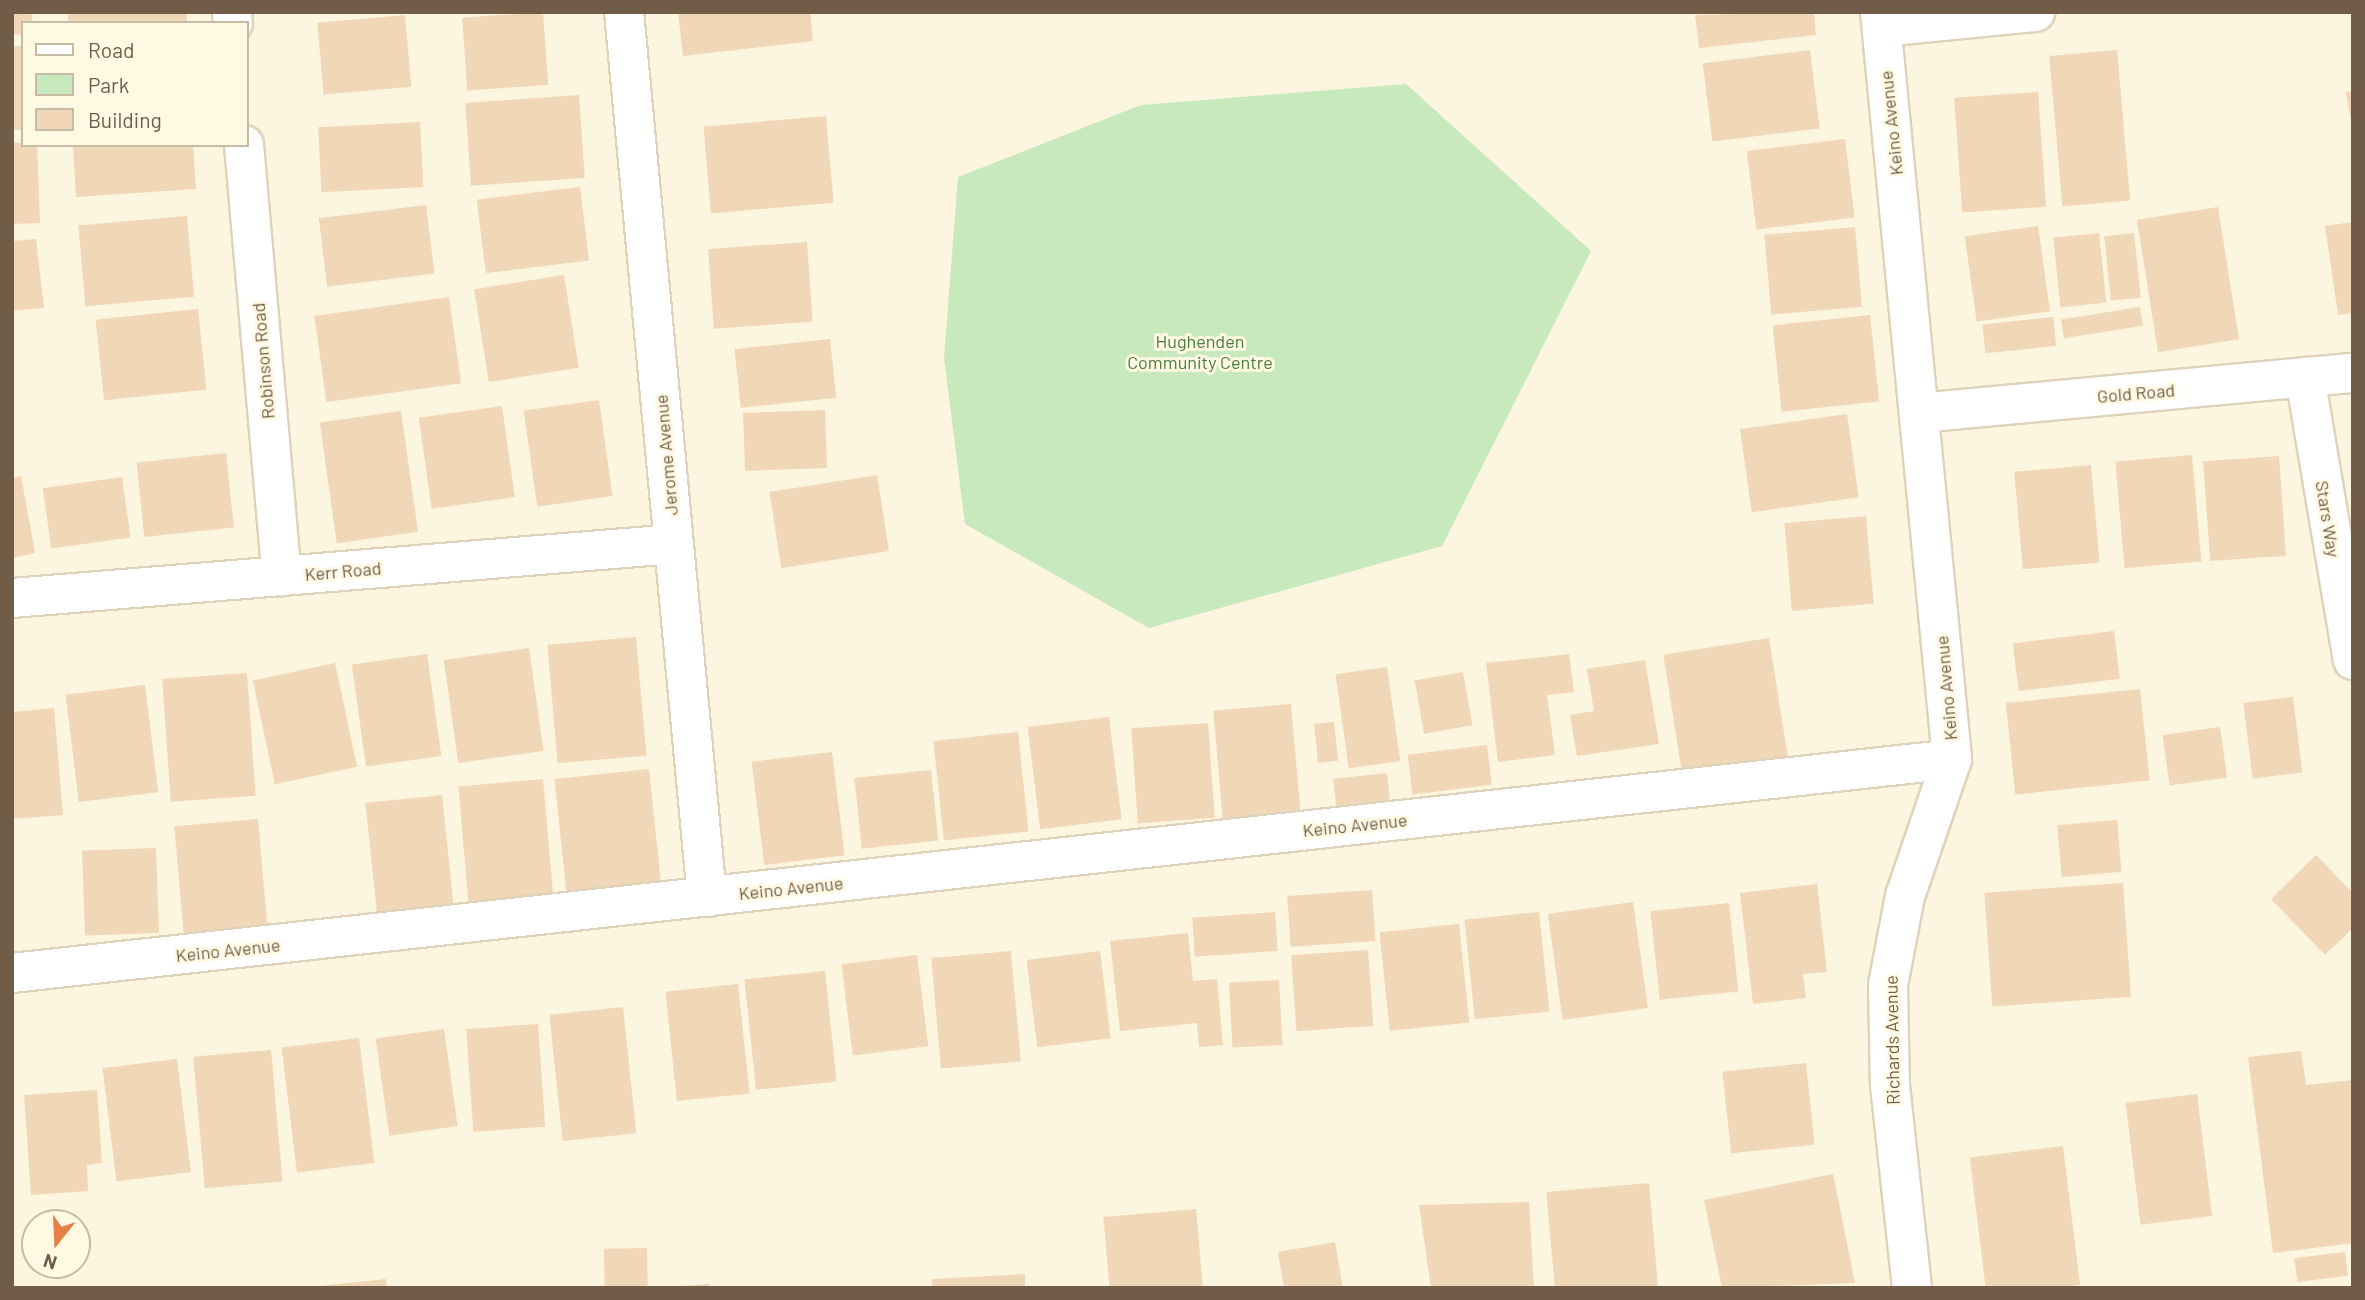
<!DOCTYPE html>
<html>
<head>
<meta charset="utf-8">
<style>
  body { margin:0 }
  #map { position:relative; width:2365px; height:1300px; overflow:hidden; background:#fcf5df; font-family:Barlow,sans-serif }
  div>[style] { position:absolute }
  .green>* { inset:0; background:#c8e8be }
  .building>* { inset:0; background:#f0d7b7; transform-origin:0 0 }
  .roads { filter:drop-shadow(2px 0 #dfd2bb) drop-shadow(-2px 0 #dfd2bb) drop-shadow(0 2px #dfd2bb) drop-shadow(0 -2px #dfd2bb) }
  .minor>* { height:38px; margin:-19px; padding:0 19px; transform-origin:19px; border-radius:19px; background:#fff }
  span { translate:-50% -50%; white-space:nowrap; text-align:center; line-height:1.15; -webkit-text-stroke:6px #fff9e4; paint-order:stroke }
  .street-label { font-size:18px; color:#715d47 }
  .park-label { font-size:18px; color:#4a7c42 }
  .frame { position:absolute; inset:0; border:14px solid #715d47; pointer-events:none }
  .legend { position:absolute; left:21px; top:21px; width:228px; height:126px; box-sizing:border-box; background:#fff9e4; border:2px solid #c6bba5; margin:0; padding:9px 12px; list-style:none; font-size:21px; color:#715d47 }
  .legend li { display:flex; align-items:center; gap:14px; height:35px }
  .legend b { width:35px; border:2px solid #c6bba5 }
  .north { position:absolute; left:21px; top:1209px; width:70px; height:70px; box-sizing:border-box; background:#fff9e4; border:2px solid #c6bba5; border-radius:50%; rotate:198deg; font-size:19px; font-weight:700; line-height:28px; text-align:center; color:#715d47 }
  .north::after { content:''; display:block; margin:auto; width:24px; height:32px; background:#e58144; clip-path:polygon(50% 0,100% 100%,50% 72%,0 100%) }
</style>
</head>
<body>
<div id="map">
  <div class="green">
    <i style="clip-path:polygon(1406px 84px,1591px 251px,1442px 546px,1149px 628px,965px 524px,944px 358px,958px 177px,1141px 105px)"></i>
  </div>
  <div class="building">
    <i style="clip-path:polygon(12px 12px,31px 12px,33px 23px,23px 23px,23px 34px,12px 35px)"></i>
    <i style="left:68px;top:12px;width:119px;height:11px"></i>
    <i style="left:543px;top:12px;width:73px;height:81px;rotate:86deg"></i>
    <i style="clip-path:polygon(678px 12px,810px 12px,813px 41px,683px 56px)"></i>
    <i style="clip-path:polygon(1814px 12px,1816px 35px,1699px 48px,1695px 15px)"></i>
    <i style="left:405px;top:15px;width:72px;height:88px;rotate:85deg"></i>
    <i style="left:23px;top:46px;width:84px;height:11px;rotate:90deg"></i>
    <i style="left:1810px;top:50px;width:79px;height:108px;rotate:83deg"></i>
    <i style="left:2117px;top:50px;width:151px;height:68px;rotate:85deg"></i>
    <i style="clip-path:polygon(2353px 91px,2353px 122px,2351px 122px,2346px 92px)"></i>
    <i style="left:2038px;top:92px;width:115px;height:84px;rotate:86deg"></i>
    <i style="left:579px;top:95px;width:83px;height:114px;rotate:86deg"></i>
    <i style="left:826px;top:116px;width:87px;height:123px;rotate:85deg"></i>
    <i style="left:420px;top:122px;width:65px;height:102px;rotate:87deg"></i>
    <i style="left:1845px;top:139px;width:79px;height:99px;rotate:83deg"></i>
    <i style="clip-path:polygon(12px 142px,37px 145px,40px 223px,12px 224px)"></i>
    <i style="clip-path:polygon(73px 145px,193px 145px,196px 189px,76px 197px)"></i>
    <i style="left:580px;top:187px;width:74px;height:104px;rotate:83deg"></i>
    <i style="left:426px;top:205px;width:69px;height:108px;rotate:83deg"></i>
    <i style="left:2218px;top:207px;width:134px;height:82px;rotate:81deg"></i>
    <i style="left:187px;top:216px;width:81px;height:109px;rotate:85deg"></i>
    <i style="clip-path:polygon(2353px 222px,2353px 313px,2338px 315px,2325px 226px)"></i>
    <i style="left:2038px;top:226px;width:86px;height:74px;rotate:82deg"></i>
    <i style="left:1855px;top:227px;width:80px;height:91px;rotate:85deg"></i>
    <i style="left:2099px;top:233px;width:70px;height:46px;rotate:84deg"></i>
    <i style="left:2134px;top:233px;width:65px;height:30px;rotate:84deg"></i>
    <i style="clip-path:polygon(36px 239px,44px 308px,12px 311px,12px 241px)"></i>
    <i style="left:807px;top:242px;width:80px;height:99px;rotate:86deg"></i>
    <i style="left:564px;top:275px;width:94px;height:91px;rotate:81deg"></i>
    <i style="left:449px;top:297px;width:87px;height:136px;rotate:82deg"></i>
    <i style="left:2140px;top:307px;width:19px;height:80px;rotate:81deg"></i>
    <i style="left:198px;top:309px;width:81px;height:103px;rotate:84deg"></i>
    <i style="left:1870px;top:315px;width:87px;height:98px;rotate:84deg"></i>
    <i style="left:2053px;top:317px;width:29px;height:71px;rotate:84deg"></i>
    <i style="left:830px;top:339px;width:59px;height:96px;rotate:84deg"></i>
    <i style="left:599px;top:400px;width:97px;height:76px;rotate:82deg"></i>
    <i style="left:502px;top:406px;width:92px;height:84px;rotate:82deg"></i>
    <i style="left:825px;top:410px;width:58px;height:82px;rotate:88deg"></i>
    <i style="left:401px;top:411px;width:122px;height:82px;rotate:82deg"></i>
    <i style="left:1847px;top:414px;width:84px;height:108px;rotate:82deg"></i>
    <i style="left:226px;top:453px;width:75px;height:90px;rotate:84deg"></i>
    <i style="left:2192px;top:455px;width:107px;height:77px;rotate:85deg"></i>
    <i style="left:2279px;top:456px;width:100px;height:76px;rotate:86deg"></i>
    <i style="left:2091px;top:465px;width:98px;height:77px;rotate:85deg"></i>
    <i style="left:877px;top:475px;width:77px;height:109px;rotate:81deg"></i>
    <i style="clip-path:polygon(21px 476px,35px 553px,12px 558px,12px 478px)"></i>
    <i style="left:122px;top:477px;width:61px;height:80px;rotate:82deg"></i>
    <i style="left:1866px;top:516px;width:88px;height:82px;rotate:85deg"></i>
    <i style="left:2114px;top:631px;width:48px;height:102px;rotate:83deg"></i>
    <i style="left:636px;top:637px;width:119px;height:89px;rotate:85deg"></i>
    <i style="left:1769px;top:638px;width:124px;height:107px;rotate:81deg"></i>
    <i style="left:529px;top:648px;width:104px;height:86px;rotate:82deg"></i>
    <i style="left:427px;top:654px;width:103px;height:76px;rotate:82deg"></i>
    <i style="clip-path:polygon(1569px 654px,1574px 692px,1547px 695px,1555px 755px,1498px 762px,1486px 663px)"></i>
    <i style="clip-path:polygon(1645px 660px,1659px 744px,1577px 756px,1570px 715px,1594px 711px,1587px 669px)"></i>
    <i style="left:335px;top:663px;width:106px;height:84px;rotate:78deg"></i>
    <i style="left:1387px;top:667px;width:95px;height:52px;rotate:82deg"></i>
    <i style="left:1463px;top:672px;width:54px;height:49px;rotate:80deg"></i>
    <i style="left:247px;top:673px;width:123px;height:85px;rotate:86deg"></i>
    <i style="left:145px;top:685px;width:108px;height:80px;rotate:83deg"></i>
    <i style="left:2140px;top:689px;width:92px;height:135px;rotate:84deg"></i>
    <i style="left:2293px;top:697px;width:76px;height:50px;rotate:83deg"></i>
    <i style="left:1291px;top:704px;width:108px;height:78px;rotate:85deg"></i>
    <i style="clip-path:polygon(54px 708px,63px 815px,12px 819px,12px 712px)"></i>
    <i style="left:1109px;top:717px;width:103px;height:82px;rotate:83deg"></i>
    <i style="left:1334px;top:722px;width:39px;height:20px;rotate:84deg"></i>
    <i style="left:1208px;top:723px;width:95px;height:77px;rotate:86deg"></i>
    <i style="left:2220px;top:727px;width:51px;height:58px;rotate:82deg"></i>
    <i style="left:1018px;top:732px;width:100px;height:85px;rotate:84deg"></i>
    <i style="left:1487px;top:745px;width:40px;height:80px;rotate:83deg"></i>
    <i style="left:832px;top:752px;width:104px;height:81px;rotate:83deg"></i>
    <i style="left:649px;top:769px;width:131px;height:95px;rotate:84deg"></i>
    <i style="left:931px;top:770px;width:71px;height:77px;rotate:84deg"></i>
    <i style="left:1387px;top:773px;width:29px;height:54px;rotate:84deg"></i>
    <i style="left:543px;top:779px;width:130px;height:85px;rotate:85deg"></i>
    <i style="left:442px;top:795px;width:121px;height:77px;rotate:84deg"></i>
    <i style="left:258px;top:819px;width:116px;height:84px;rotate:85deg"></i>
    <i style="left:2117px;top:820px;width:52px;height:60px;rotate:85deg"></i>
    <i style="left:156px;top:848px;width:85px;height:74px;rotate:88deg"></i>
    <i style="clip-path:polygon(2316px 855px,2353px 893px,2353px 928px,2325px 955px,2271px 899px)"></i>
    <i style="left:2123px;top:883px;width:114px;height:139px;rotate:86deg"></i>
    <i style="clip-path:polygon(1817px 884px,1827px 972px,1803px 974px,1806px 998px,1753px 1004px,1740px 893px)"></i>
    <i style="left:1372px;top:890px;width:51px;height:85px;rotate:86deg"></i>
    <i style="left:1633px;top:902px;width:107px;height:86px;rotate:82deg"></i>
    <i style="left:1729px;top:903px;width:89px;height:79px;rotate:84deg"></i>
    <i style="left:1275px;top:912px;width:39px;height:83px;rotate:86deg"></i>
    <i style="left:1539px;top:912px;width:100px;height:75px;rotate:84deg"></i>
    <i style="left:1459px;top:924px;width:99px;height:80px;rotate:84deg"></i>
    <i style="clip-path:polygon(1188px 933px,1193px 981px,1217px 979px,1223px 1045px,1199px 1047px,1197px 1023px,1120px 1031px,1110px 941px)"></i>
    <i style="left:1368px;top:950px;width:76px;height:77px;rotate:86deg"></i>
    <i style="left:1011px;top:951px;width:111px;height:80px;rotate:85deg"></i>
    <i style="left:1100px;top:951px;width:88px;height:74px;rotate:83deg"></i>
    <i style="left:917px;top:955px;width:92px;height:76px;rotate:83deg"></i>
    <i style="left:825px;top:971px;width:111px;height:81px;rotate:84deg"></i>
    <i style="left:1279px;top:980px;width:65px;height:50px;rotate:87deg"></i>
    <i style="left:738px;top:984px;width:110px;height:73px;rotate:84deg"></i>
    <i style="left:623px;top:1007px;width:127px;height:74px;rotate:84deg"></i>
    <i style="left:538px;top:1024px;width:103px;height:72px;rotate:86deg"></i>
    <i style="left:444px;top:1029px;width:98px;height:69px;rotate:82deg"></i>
    <i style="left:359px;top:1038px;width:126px;height:78px;rotate:83deg"></i>
    <i style="left:271px;top:1050px;width:132px;height:78px;rotate:85deg"></i>
    <i style="clip-path:polygon(2301px 1051px,2306px 1085px,2353px 1080px,2353px 1243px,2273px 1253px,2248px 1057px)"></i>
    <i style="left:177px;top:1059px;width:114px;height:75px;rotate:83deg"></i>
    <i style="left:1806px;top:1063px;width:82px;height:84px;rotate:84deg"></i>
    <i style="clip-path:polygon(97px 1090px,102px 1163px,87px 1165px,88px 1191px,31px 1195px,24px 1095px)"></i>
    <i style="left:2197px;top:1094px;width:123px;height:72px;rotate:83deg"></i>
    <i style="left:2063px;top:1146px;width:140px;height:94px;rotate:83deg"></i>
    <i style="clip-path:polygon(1833px 1174px,1855px 1283px,1722px 1288px,1704px 1200px)"></i>
    <i style="left:1649px;top:1183px;width:105px;height:103px;rotate:85deg"></i>
    <i style="clip-path:polygon(1529px 1202px,1534px 1288px,1431px 1288px,1419px 1205px)"></i>
    <i style="left:1196px;top:1209px;width:79px;height:93px;rotate:85deg"></i>
    <i style="clip-path:polygon(1335px 1242px,1343px 1288px,1284px 1288px,1278px 1252px)"></i>
    <i style="left:647px;top:1248px;width:40px;height:43px;rotate:89deg"></i>
    <i style="left:2345px;top:1252px;width:24px;height:51px;rotate:83deg"></i>
    <i style="clip-path:polygon(1025px 1274px,1025px 1288px,932px 1288px,932px 1279px)"></i>
    <i style="clip-path:polygon(386px 1279px,387px 1288px,319px 1288px,319px 1286px)"></i>
    <i style="clip-path:polygon(709px 1284px,709px 1288px,682px 1288px,682px 1286px)"></i>
  </div>
  <div class="roads">
    <div class="minor">
      <i style="left:232px;top:12px;width:11px;rotate:85deg"></i>
      <i style="left:624px;top:12px;width:889px;rotate:84.64deg"></i>
      <i style="left:1880px;top:12px;width:750px;rotate:84.49deg"></i>
      <i style="left:1952px;top:759px;width:145px;rotate:108.9deg"></i>
      <i style="left:1905px;top:896px;width:91px;rotate:100.8deg"></i>
      <i style="left:1888px;top:985px;width:100px;rotate:88.9deg"></i>
      <i style="left:1890px;top:1085px;width:204px;rotate:83.8deg"></i>
      <i style="left:1882px;top:27px;width:154px;rotate:-5.6deg"></i>
      <i style="left:244px;top:145px;width:433px;rotate:85deg"></i>
      <i style="left:2305px;top:377px;width:287px;rotate:80.4deg"></i>
      <i style="left:1919px;top:413px;width:436px;rotate:-5.3deg"></i>
      <i style="left:12px;top:598px;width:664px;rotate:-4.66deg"></i>
      <i style="left:12px;top:973px;width:1952px;rotate:-6.29deg"></i>
    </div>
  </div>
  <div class="street-label">
    <span style="left:1891px;top:123px;rotate:-96deg">Keino Avenue</span>
    <span style="left:263px;top:361px;rotate:-95deg">Robinson Road</span>
    <span style="left:2136px;top:393px;rotate:-5deg">Gold Road</span>
    <span style="left:666px;top:455px;rotate:-95deg">Jerome Avenue</span>
    <span style="left:2328px;top:519px;rotate:81deg">Stars Way</span>
    <span style="left:343px;top:571px;rotate:-5deg">Kerr Road</span>
    <span style="left:1946px;top:688px;rotate:-95deg">Keino Avenue</span>
    <span style="left:1355px;top:825px;rotate:-6deg">Keino Avenue</span>
    <span style="left:791px;top:888px;rotate:-6deg">Keino Avenue</span>
    <span style="left:228px;top:950px;rotate:-6deg">Keino Avenue</span>
    <span style="left:1892px;top:1040px;rotate:-91deg">Richards Avenue</span>
  </div>
  <div class="park-label">
    <span style="left:1200px;top:352px">Hughenden<br>Community Centre</span>
  </div>
  <div class="frame"></div>
  <ul class="legend">
  <li><b style="height:9px;background:#fff"></b>Road</li>
  <li><b style="height:19px;background:#c8e8be"></b>Park</li>
  <li><b style="height:19px;background:#f0d7b7"></b>Building</li>
  </ul>
  <div class="north">N</div>
</div>
</body>
</html>
